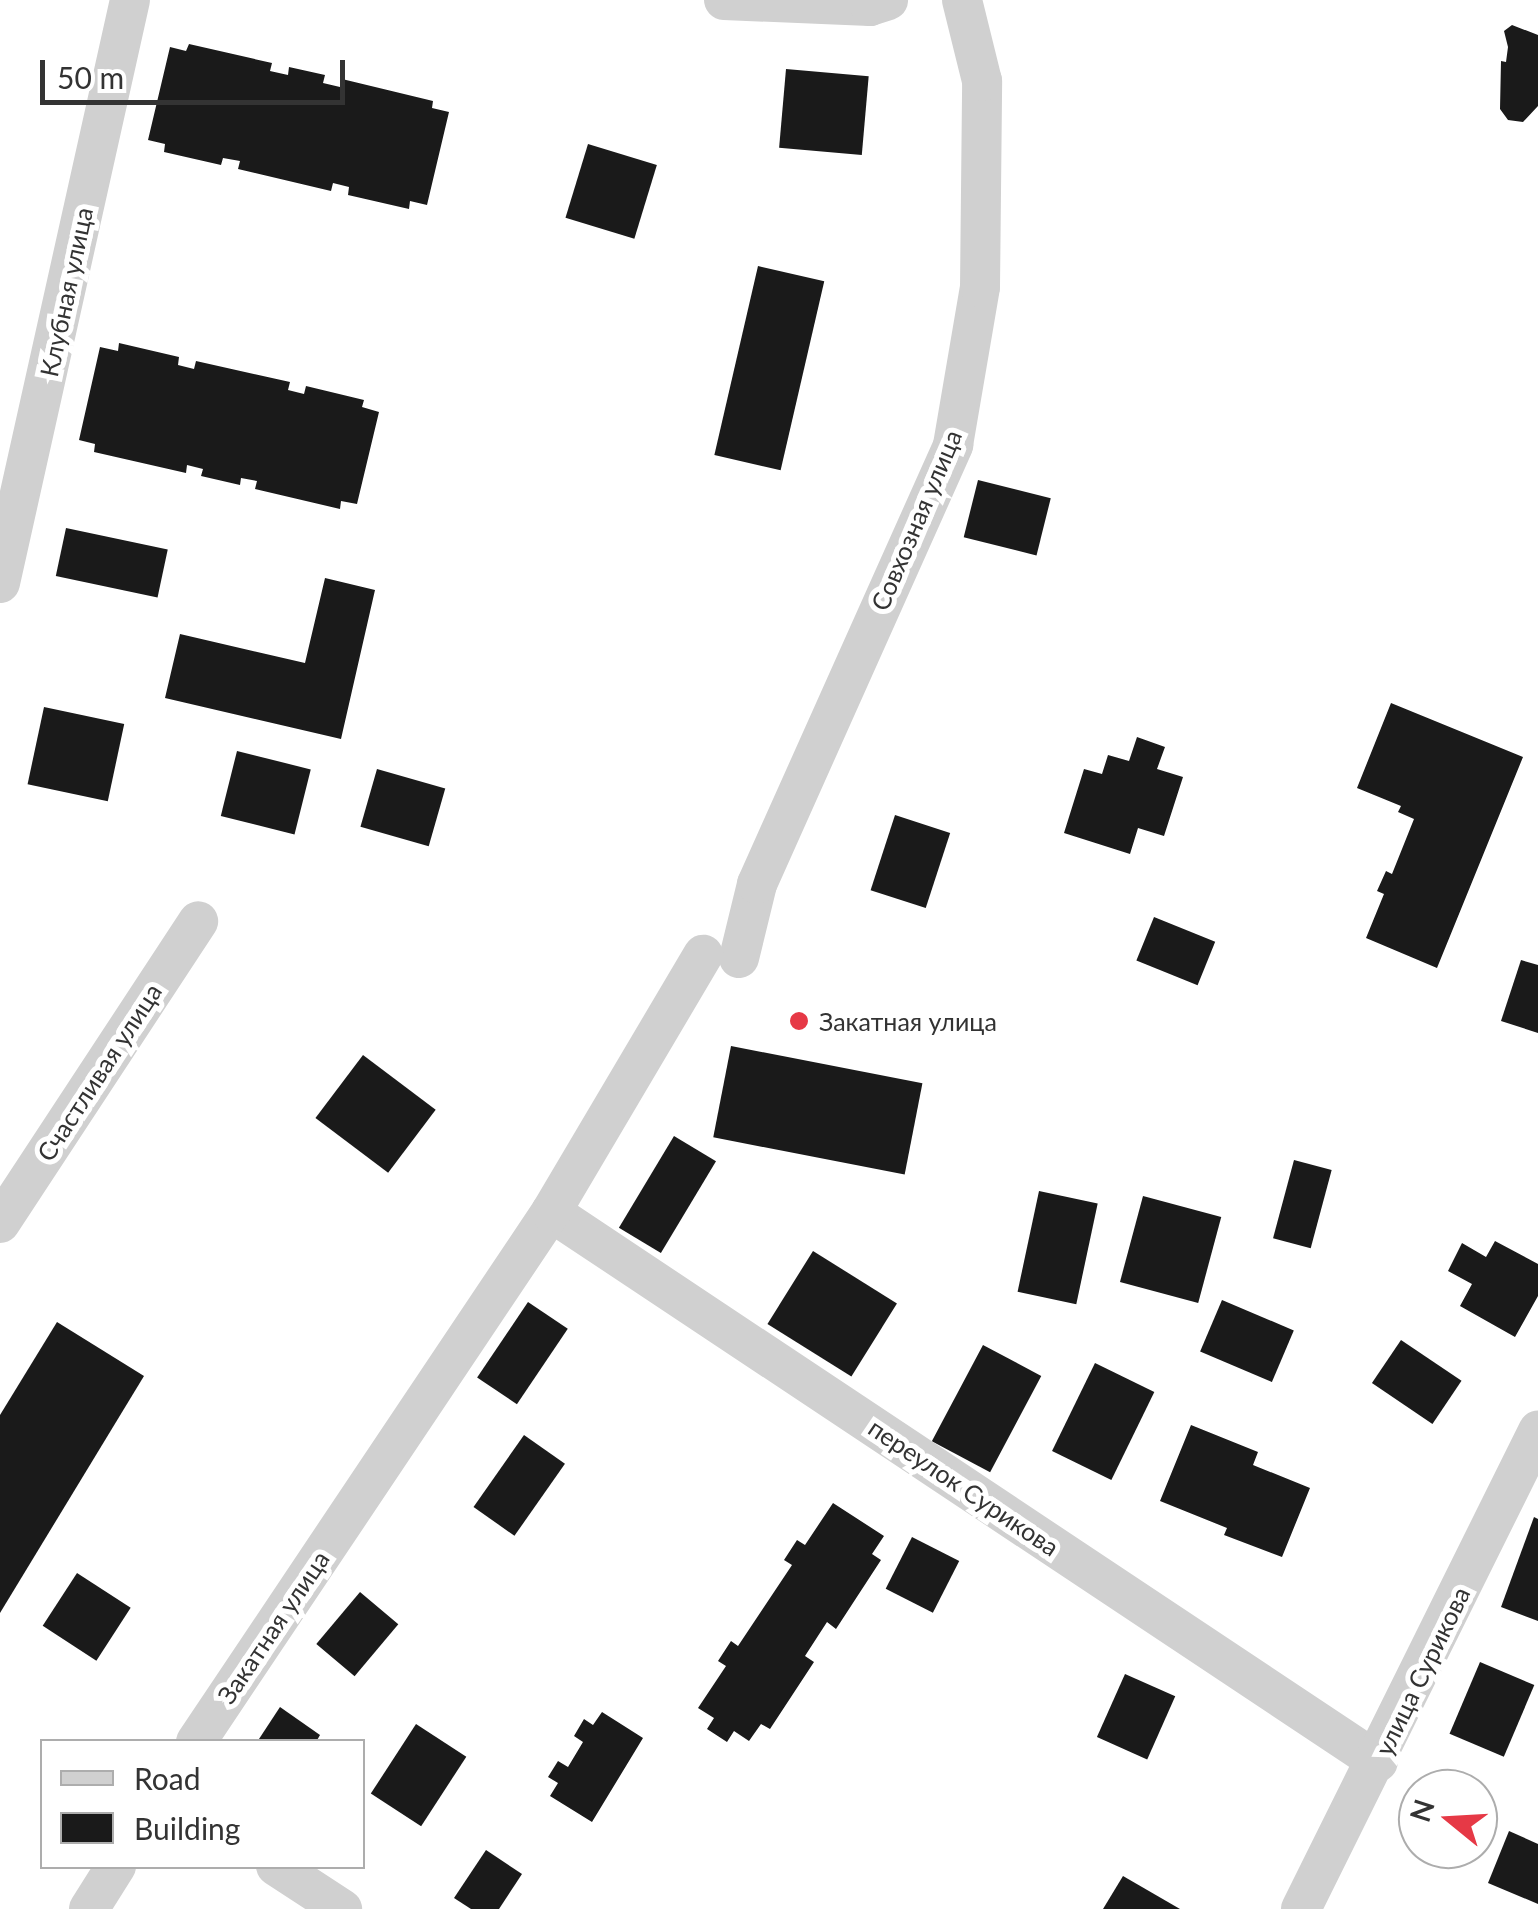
<!DOCTYPE html>
<html>
<head>
<meta charset="utf-8">
<style>
  body { margin:0 }
  #map { position:relative; width:1538px; height:1909px; overflow:hidden; background:#fff; font-family:Lato,sans-serif }
  div>[style] { position:absolute }
  .building>* { inset:0; background:#1a1a1a; transform-origin:0 0 }
  .minor>* { height:40px; margin:-20px; padding:0 20px; transform-origin:20px; border-radius:20px; background:#d0d0d0 }
  .dots>* { width:28px; height:28px; translate:-50% -50%; box-sizing:border-box; border:5px solid #fff; border-radius:50% }
  span { translate:-50% -50%; white-space:nowrap; text-align:center; line-height:1.15; -webkit-text-stroke:10px #fff; paint-order:stroke }
  .street-label { font-size:25px; color:#333 }
  .poi-label { font-size:25px; color:#333 }
  .left { translate:0 -50%; text-align:left }
  .legend { position:absolute; left:40px; top:1739px; width:325px; height:130px; box-sizing:border-box; background:#fff; border:2px solid #adadad; margin:0; padding:12px 18px; list-style:none; font-size:30px; color:#333 }
  .legend li { display:flex; align-items:center; gap:20px; height:50px }
  .legend b { width:50px; border:2px solid #adadad }
  .north { position:absolute; left:1398px; top:1769px; width:100px; height:100px; box-sizing:border-box; background:#fff; border:2px solid #adadad; border-radius:50%; rotate:288deg; font-size:28px; font-weight:700; line-height:40px; text-align:center; color:#333 }
  .north::after { content:''; display:block; margin:auto; width:35px; height:45px; background:#e63946; clip-path:polygon(50% 0,100% 100%,50% 72%,0 100%) }
  .scale { position:absolute; left:40px; top:60px; width:305px; height:45px; box-sizing:border-box; border:5px solid #333; border-top:0; padding-left:12px; font-size:30px; line-height:35px; white-space:nowrap; color:#333; -webkit-text-stroke:8px #fff; paint-order:stroke }
</style>
</head>
<body>
<div id="map">
  <div class="building">
    <i style="clip-path:polygon(1512px 25px,1538px 35px,1538px 106px,1523px 122px,1508px 120px,1500px 109px,1501px 61px,1506px 62px,1508px 47px,1504px 31px)"></i>
    <i style="clip-path:polygon(189px 44px,272px 63px,270px 71px,288px 75px,289px 67px,325px 75px,323px 83px,340px 87px,342px 79px,433px 101px,432px 108px,449px 112px,427px 205px,410px 201px,409px 209px,348px 195px,349px 187px,333px 183px,331px 191px,238px 169px,240px 161px,223px 158px,221px 165px,164px 152px,165px 144px,148px 140px,170px 47px,186px 51px)"></i>
    <i style="left:786px;top:69px;width:83px;height:79px;rotate:5deg"></i>
    <i style="left:588px;top:144px;width:72px;height:77px;rotate:17deg"></i>
    <i style="left:758px;top:266px;width:68px;height:194px;rotate:13deg"></i>
    <i style="clip-path:polygon(119px 343px,179px 357px,178px 365px,194px 369px,196px 361px,290px 382px,288px 390px,304px 394px,306px 386px,364px 400px,362px 407px,379px 412px,357px 504px,341px 501px,340px 509px,255px 489px,257px 481px,241px 478px,240px 485px,201px 476px,203px 469px,187px 465px,186px 473px,94px 452px,95px 444px,79px 440px,100px 347px,118px 351px)"></i>
    <i style="left:978px;top:480px;width:75px;height:59px;rotate:14deg"></i>
    <i style="left:66px;top:528px;width:104px;height:49px;rotate:12deg"></i>
    <i style="clip-path:polygon(325px 578px,375px 590px,341px 739px,165px 698px,180px 634px,305px 663px)"></i>
    <i style="clip-path:polygon(1391px 703px,1523px 757px,1437px 968px,1366px 938px,1384px 894px,1377px 891px,1386px 871px,1392px 874px,1414px 819px,1398px 812px,1401px 806px,1357px 788px)"></i>
    <i style="left:44px;top:707px;width:82px;height:79px;rotate:12deg"></i>
    <i style="clip-path:polygon(1137px 737px,1165px 747px,1157px 769px,1183px 777px,1164px 836px,1138px 828px,1130px 854px,1064px 833px,1084px 769px,1102px 774px,1108px 755px,1129px 761px)"></i>
    <i style="left:237px;top:751px;width:76px;height:67px;rotate:14deg"></i>
    <i style="left:377px;top:769px;width:71px;height:60px;rotate:16deg"></i>
    <i style="left:895px;top:815px;width:58px;height:79px;rotate:18deg"></i>
    <i style="left:1154px;top:917px;width:66px;height:47px;rotate:22deg"></i>
    <i style="clip-path:polygon(1521px 960px,1538px 965px,1538px 1033px,1501px 1021px)"></i>
    <i style="left:731px;top:1046px;width:195px;height:93px;rotate:11deg"></i>
    <i style="left:363px;top:1055px;width:91px;height:79px;rotate:37deg"></i>
    <i style="left:674px;top:1136px;width:49px;height:107px;rotate:31deg"></i>
    <i style="left:1294px;top:1160px;width:39px;height:81px;rotate:15deg"></i>
    <i style="left:1039px;top:1191px;width:60px;height:103px;rotate:12deg"></i>
    <i style="left:1143px;top:1196px;width:81px;height:89px;rotate:15deg"></i>
    <i style="clip-path:polygon(1495px 1241px,1538px 1264px,1538px 1296px,1515px 1337px,1460px 1306px,1472px 1284px,1448px 1271px,1462px 1243px,1486px 1257px)"></i>
    <i style="left:813px;top:1251px;width:99px;height:86px;rotate:32deg"></i>
    <i style="left:1222px;top:1300px;width:78px;height:56px;rotate:23deg"></i>
    <i style="left:528px;top:1302px;width:48px;height:91px;rotate:34deg"></i>
    <i style="clip-path:polygon(57px 1322px,144px 1376px,0 1613px,0 1415px)"></i>
    <i style="left:1401px;top:1340px;width:73px;height:52px;rotate:34deg"></i>
    <i style="left:983px;top:1345px;width:66px;height:109px;rotate:28deg"></i>
    <i style="left:1095px;top:1363px;width:66px;height:98px;rotate:26deg"></i>
    <i style="clip-path:polygon(1191px 1425px,1258px 1452px,1253px 1465px,1310px 1488px,1282px 1557px,1224px 1535px,1227px 1528px,1160px 1501px)"></i>
    <i style="left:524px;top:1435px;width:50px;height:88px;rotate:35deg"></i>
    <i style="clip-path:polygon(833px 1503px,884px 1536px,872px 1554px,881px 1560px,836px 1629px,827px 1622px,805px 1656px,814px 1662px,770px 1729px,761px 1724px,749px 1741px,734px 1731px,727px 1742px,707px 1729px,714px 1718px,698px 1708px,726px 1666px,718px 1661px,731px 1641px,738px 1646px,792px 1565px,784px 1560px,797px 1540px,805px 1545px)"></i>
    <i style="clip-path:polygon(1534px 1517px,1538px 1519px,1538px 1621px,1501px 1607px)"></i>
    <i style="left:912px;top:1537px;width:53px;height:58px;rotate:27deg"></i>
    <i style="left:77px;top:1573px;width:64px;height:63px;rotate:33deg"></i>
    <i style="left:360px;top:1592px;width:50px;height:68px;rotate:40deg"></i>
    <i style="left:1480px;top:1662px;width:59px;height:78px;rotate:23deg"></i>
    <i style="left:1125px;top:1674px;width:55px;height:69px;rotate:24deg"></i>
    <i style="clip-path:polygon(280px 1707px,320px 1735px,316px 1742px,257px 1742px)"></i>
    <i style="clip-path:polygon(602px 1712px,643px 1738px,592px 1822px,550px 1796px,558px 1783px,548px 1777px,558px 1761px,568px 1767px,583px 1742px,574px 1736px,584px 1719px,593px 1725px)"></i>
    <i style="left:416px;top:1724px;width:60px;height:83px;rotate:33deg"></i>
    <i style="clip-path:polygon(1509px 1831px,1538px 1844px,1538px 1904px,1488px 1883px)"></i>
    <i style="clip-path:polygon(486px 1850px,522px 1874px,499px 1909px,471px 1909px,454px 1898px)"></i>
    <i style="clip-path:polygon(1123px 1876px,1180px 1909px,1103px 1909px)"></i>
  </div>
  <div class="minor">
    <i style="left:724px;top:0;width:146px;rotate:2.4deg"></i>
    <i style="left:870px;top:6px;width:19px;rotate:-18deg"></i>
    <i style="left:0;top:583px;width:597px;rotate:-77.43deg"></i>
    <i style="left:739px;top:958px;width:76px;rotate:-76.3deg"></i>
    <i style="left:757px;top:884px;width:481px;rotate:-65.9deg"></i>
    <i style="left:953px;top:445px;width:160px;rotate:-80.3deg"></i>
    <i style="left:980px;top:287px;width:206px;rotate:-89.4deg"></i>
    <i style="left:982px;top:81px;width:83px;rotate:-103.9deg"></i>
    <i style="left:551px;top:1212px;width:993px;rotate:33.63deg"></i>
    <i style="left:0;top:1223px;width:361px;rotate:-56.7deg"></i>
    <i style="left:196px;top:1742px;width:638px;rotate:-56.19deg"></i>
    <i style="left:551px;top:1212px;width:299px;rotate:-59.4deg"></i>
    <i style="left:276px;top:1866px;width:79px;rotate:33.1deg"></i>
    <i style="left:89px;top:1909px;width:51px;rotate:-57.9deg"></i>
    <i style="left:1301px;top:1909px;width:534px;rotate:-63.63deg"></i>
  </div>
  <div class="dots">
    <i style="left:799px;top:1021px;background:#e63946"></i>
  </div>
  <div class="street-label">
    <span style="left:66px;top:292px;rotate:-78deg">Клубная улица</span>
    <span style="left:916px;top:520px;rotate:-67deg">Совхозная улица</span>
    <span style="left:99px;top:1072px;rotate:-57deg">Счастливая улица</span>
    <span style="left:964px;top:1487px;rotate:34deg">переулок Сурикова</span>
    <span style="left:273px;top:1627px;rotate:-56deg">Закатная улица</span>
    <span style="left:1422px;top:1671px;rotate:-64deg">улица Сурикова</span>
  </div>
  <div class="poi-label">
    <span class="left" style="left:819px;top:1021px">Закатная улица</span>
  </div>
  <ul class="legend">
  <li><b style="height:12px;background:#d0d0d0"></b>Road</li>
  <li><b style="height:28px;background:#1a1a1a"></b>Building</li>
  </ul>
  <div class="north">N</div>
  <div class="scale">50 m</div>
</div>
</body>
</html>
